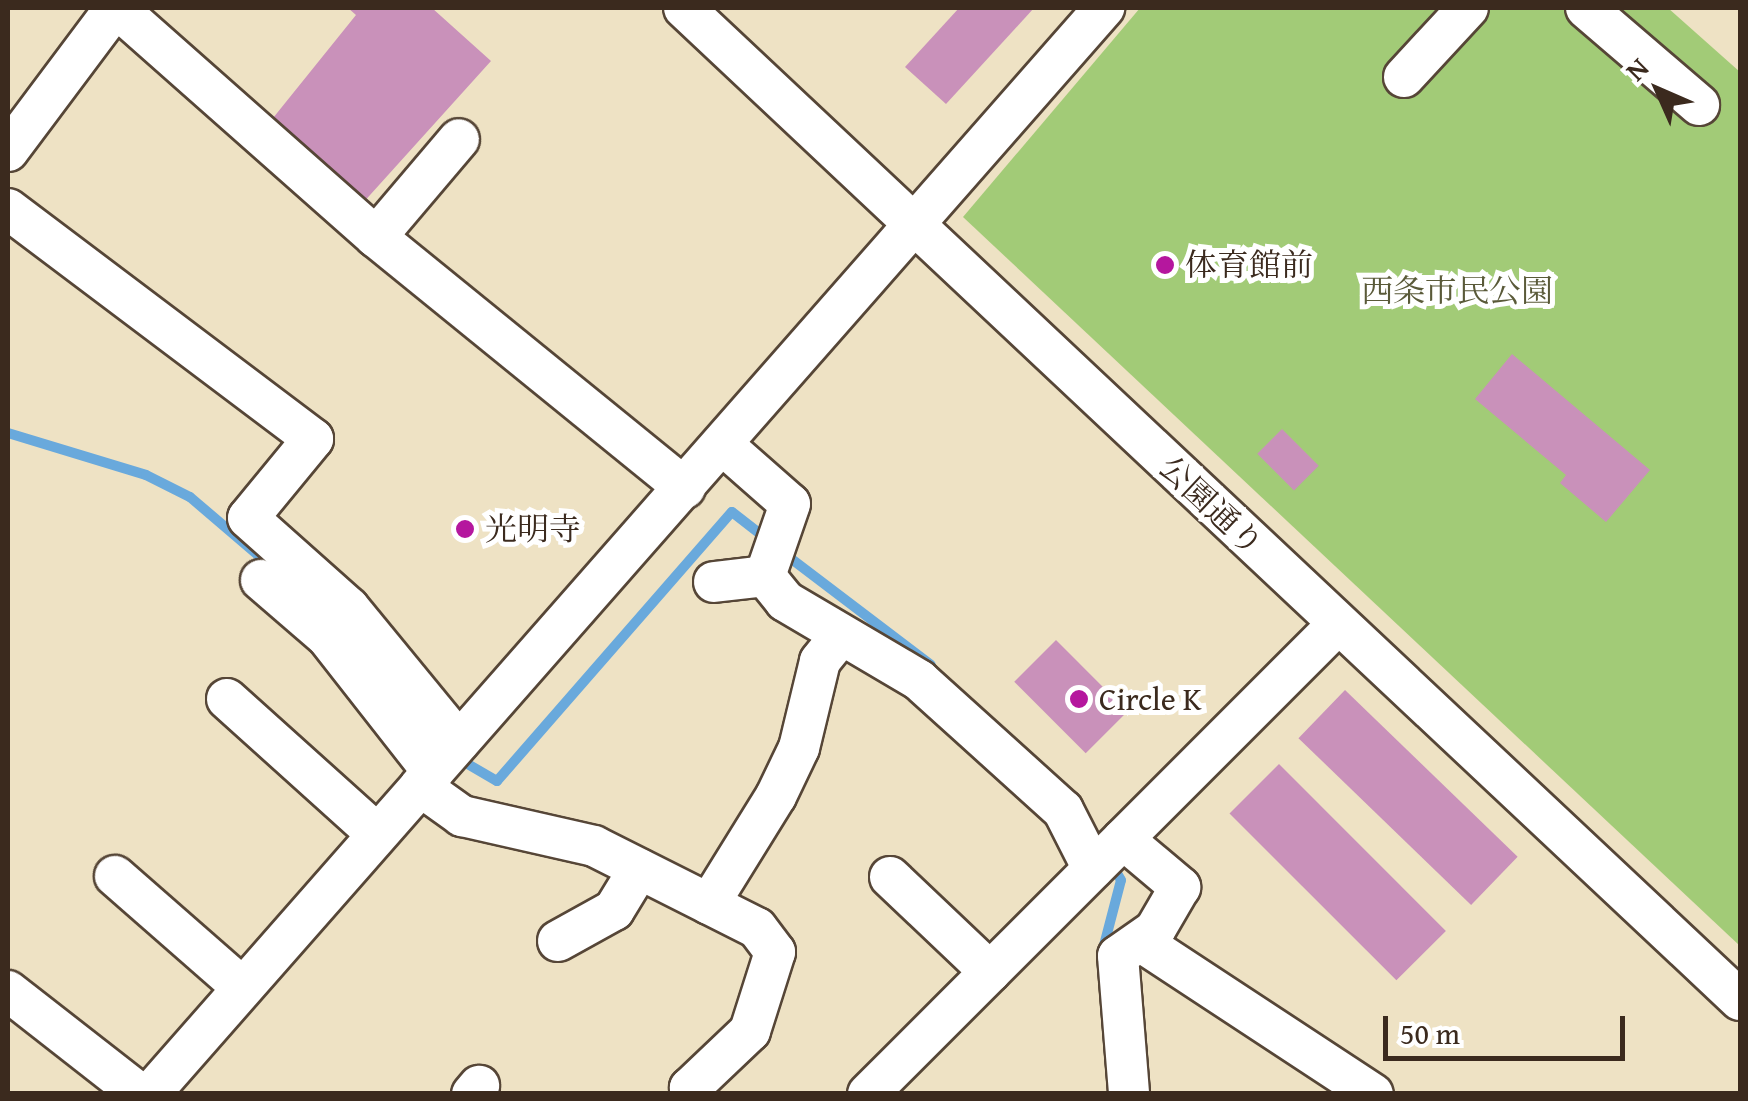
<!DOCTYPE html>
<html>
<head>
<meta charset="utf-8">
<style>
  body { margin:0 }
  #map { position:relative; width:1748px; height:1101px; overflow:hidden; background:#eee2c4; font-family:"Gentium Book Plus","Noto Serif JP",serif }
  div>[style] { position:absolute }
  .green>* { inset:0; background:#a2cb77 }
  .stream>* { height:10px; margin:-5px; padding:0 5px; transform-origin:5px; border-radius:5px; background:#69a9dc }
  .building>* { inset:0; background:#c991ba; transform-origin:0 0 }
  .roads { filter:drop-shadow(2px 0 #564637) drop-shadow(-2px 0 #564637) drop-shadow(0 2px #564637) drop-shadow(0 -2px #564637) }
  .minor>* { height:40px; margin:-20px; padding:0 20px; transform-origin:20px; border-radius:20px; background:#fff }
  .dots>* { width:28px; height:28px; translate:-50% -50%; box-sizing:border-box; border:5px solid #fff; border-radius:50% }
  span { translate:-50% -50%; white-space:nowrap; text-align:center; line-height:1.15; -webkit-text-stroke:10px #fff; paint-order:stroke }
  .poi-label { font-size:32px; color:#3b2a1e }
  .left { translate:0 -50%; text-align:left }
  .park-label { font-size:32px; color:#5a5a39 }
  .street-label { font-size:32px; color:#3b2a1e }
  .frame { position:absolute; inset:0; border:10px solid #3b2a1e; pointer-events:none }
  .north { position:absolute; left:1608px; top:40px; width:100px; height:100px; -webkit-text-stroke:8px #fff; paint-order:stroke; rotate:315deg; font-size:28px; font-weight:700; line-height:40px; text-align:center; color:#3b2a1e }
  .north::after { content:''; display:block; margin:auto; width:35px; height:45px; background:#3b2a1e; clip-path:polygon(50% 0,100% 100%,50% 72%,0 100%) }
  .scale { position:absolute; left:1383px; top:1016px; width:242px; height:45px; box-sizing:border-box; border:5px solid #3b2a1e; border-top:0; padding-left:12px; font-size:30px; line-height:35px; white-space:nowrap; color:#3b2a1e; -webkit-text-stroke:8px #fff; paint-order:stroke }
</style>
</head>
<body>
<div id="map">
  <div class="green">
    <i style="clip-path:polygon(1140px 8px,1668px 8px,1740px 72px,1740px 946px,963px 217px)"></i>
  </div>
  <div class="stream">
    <i style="left:8px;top:433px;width:144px;rotate:16.9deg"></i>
    <i style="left:146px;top:475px;width:49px;rotate:26.6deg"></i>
    <i style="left:190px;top:497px;width:109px;rotate:40.5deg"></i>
    <i style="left:781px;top:551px;width:188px;rotate:37.2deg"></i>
    <i style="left:459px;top:759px;width:44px;rotate:30.1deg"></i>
    <i style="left:497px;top:781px;width:357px;rotate:-48.9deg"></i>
    <i style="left:732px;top:512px;width:46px;rotate:37.9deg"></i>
    <i style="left:1102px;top:953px;width:75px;rotate:-75.4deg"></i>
    <i style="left:1121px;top:880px;width:17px;rotate:-121deg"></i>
  </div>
  <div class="building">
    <i style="clip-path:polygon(348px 8px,432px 8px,491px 61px,361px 205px,269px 123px,356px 15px)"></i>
    <i style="clip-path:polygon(959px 8px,1034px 8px,946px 104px,905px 67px)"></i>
    <i style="clip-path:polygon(1512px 354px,1650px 470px,1606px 522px,1560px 483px,1566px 475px,1475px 399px)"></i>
    <i style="left:1282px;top:429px;width:52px;height:35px;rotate:45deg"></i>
    <i style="left:1056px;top:640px;width:101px;height:59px;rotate:45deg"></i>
    <i style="left:1345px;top:690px;width:240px;height:67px;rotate:44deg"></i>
    <i style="left:1279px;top:764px;width:236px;height:70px;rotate:45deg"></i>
  </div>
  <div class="roads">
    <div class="minor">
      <i style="left:117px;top:8px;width:346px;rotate:41.5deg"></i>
      <i style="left:376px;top:237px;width:398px;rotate:39.1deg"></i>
      <i style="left:684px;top:8px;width:1449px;rotate:43.21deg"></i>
      <i style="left:1586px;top:8px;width:149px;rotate:40.6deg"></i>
      <i style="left:1404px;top:77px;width:94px;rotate:-47.2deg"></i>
      <i style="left:8px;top:151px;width:179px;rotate:-53.2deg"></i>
      <i style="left:8px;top:209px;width:382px;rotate:37deg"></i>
      <i style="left:313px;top:439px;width:102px;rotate:129.4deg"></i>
      <i style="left:248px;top:518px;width:135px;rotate:41.7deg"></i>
      <i style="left:349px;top:608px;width:173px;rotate:50.6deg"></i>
      <i style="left:376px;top:237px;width:128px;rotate:-49.7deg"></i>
      <i style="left:723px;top:445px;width:89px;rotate:41.4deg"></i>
      <i style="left:790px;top:504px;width:76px;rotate:109.1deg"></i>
      <i style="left:765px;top:576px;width:32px;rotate:51deg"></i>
      <i style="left:785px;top:601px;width:156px;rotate:30.5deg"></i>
      <i style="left:919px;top:680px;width:194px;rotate:42.1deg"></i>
      <i style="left:1063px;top:810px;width:66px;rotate:63deg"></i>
      <i style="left:261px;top:580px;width:87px;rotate:40.8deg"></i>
      <i style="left:327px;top:637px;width:172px;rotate:51.9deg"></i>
      <i style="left:714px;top:582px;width:51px;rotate:-6.7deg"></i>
      <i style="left:227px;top:699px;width:202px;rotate:42deg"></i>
      <i style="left:420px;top:786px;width:52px;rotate:35.5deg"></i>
      <i style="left:462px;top:816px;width:135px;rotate:12.8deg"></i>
      <i style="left:594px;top:846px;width:182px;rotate:26.7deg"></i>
      <i style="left:757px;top:928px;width:30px;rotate:53deg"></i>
      <i style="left:775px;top:952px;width:83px;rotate:107.6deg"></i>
      <i style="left:750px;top:1031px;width:83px;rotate:136.5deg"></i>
      <i style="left:690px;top:1088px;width:8px;rotate:45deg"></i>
      <i style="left:1123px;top:839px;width:75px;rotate:40.1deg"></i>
      <i style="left:1180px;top:887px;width:50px;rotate:120.2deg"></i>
      <i style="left:1155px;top:930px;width:45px;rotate:144.9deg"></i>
      <i style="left:1118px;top:956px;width:138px;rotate:85.4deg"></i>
      <i style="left:115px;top:876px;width:169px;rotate:41.2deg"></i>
      <i style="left:890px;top:877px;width:138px;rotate:43.5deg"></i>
      <i style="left:709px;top:904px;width:127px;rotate:-58.2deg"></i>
      <i style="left:776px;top:796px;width:53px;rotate:-64.4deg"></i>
      <i style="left:799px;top:748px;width:89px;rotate:-76.4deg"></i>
      <i style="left:820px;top:661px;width:33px;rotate:-51deg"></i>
      <i style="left:558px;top:941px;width:64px;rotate:-29deg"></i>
      <i style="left:614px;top:910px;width:48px;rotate:-58.6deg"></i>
      <i style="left:1143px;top:943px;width:275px;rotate:33.3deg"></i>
      <i style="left:8px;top:991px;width:167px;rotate:38deg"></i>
      <i style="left:150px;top:1094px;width:1446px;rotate:-48.7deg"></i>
      <i style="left:472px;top:1094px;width:11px;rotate:-49deg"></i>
      <i style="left:868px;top:1094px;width:663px;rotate:-45deg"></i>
    </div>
  </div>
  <div class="dots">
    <i style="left:1165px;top:265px;background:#b5179e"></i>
    <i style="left:465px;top:529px;background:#b5179e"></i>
    <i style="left:1079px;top:699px;background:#b5179e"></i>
  </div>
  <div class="poi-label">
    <span class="left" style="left:1185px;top:265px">体育館前</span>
    <span class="left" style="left:485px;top:529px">光明寺</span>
    <span class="left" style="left:1099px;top:699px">Circle K</span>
  </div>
  <div class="park-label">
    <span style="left:1457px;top:291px">西条市民公園</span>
  </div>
  <div class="street-label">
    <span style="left:1211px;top:506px;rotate:43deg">公園通り</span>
  </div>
  <div class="frame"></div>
  <div class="north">N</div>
  <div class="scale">50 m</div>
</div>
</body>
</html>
